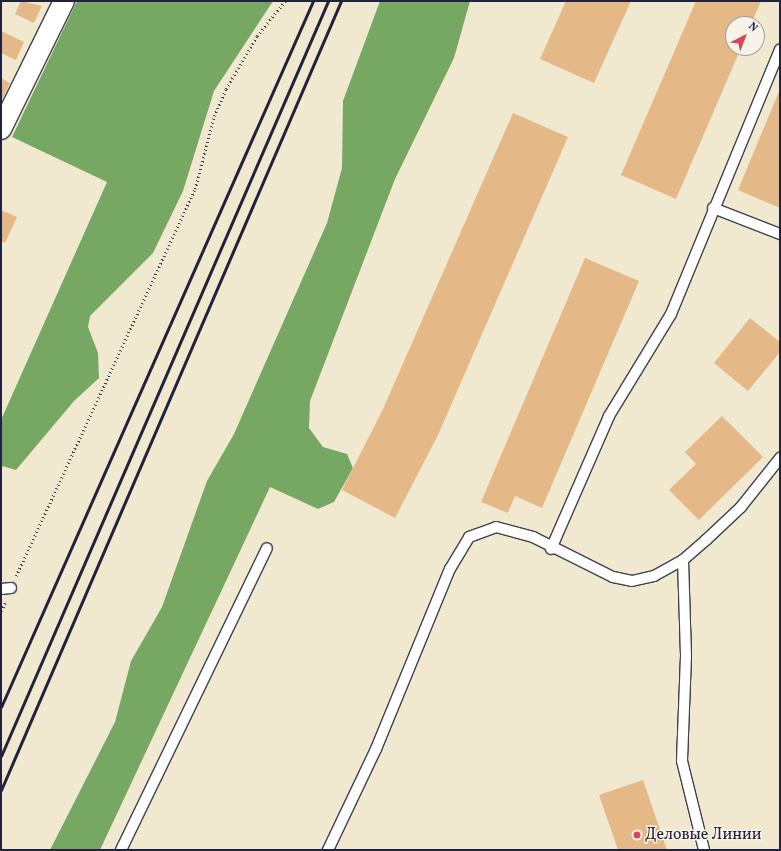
<!DOCTYPE html>
<html>
<head>
<meta charset="utf-8">
<style>
  body { margin:0 }
  #map { position:relative; width:781px; height:851px; overflow:hidden; background:#f1e8d0; font-family:Vollkorn,serif }
  div>[style] { position:absolute }
  .forest>* { inset:0; background:#77a863 }
  .building>* { inset:0; background:#e4b987 }
  .path>* { height:2.5px; margin-top:-1.25px; transform-origin:0; background:repeating-linear-gradient(90deg,#414051 0 1px,transparent 0 4px) }
  .roads { filter:drop-shadow(1px 0 #414051) drop-shadow(-1px 0 #414051) drop-shadow(0 1px #414051) drop-shadow(0 -1px #414051) }
  .service>* { height:10px; margin:-5px; padding:0 5px; transform-origin:5px; border-radius:5px; background:#fff }
  .minor>* { height:20px; margin:-10px; padding:0 10px; transform-origin:10px; border-radius:10px; background:#fff }
  .rail>* { height:3px; margin:-1.5px; padding:0 1.5px; transform-origin:1.5px; border-radius:1.5px; background:#22223b }
  .dots>* { width:11px; height:11px; translate:-50% -50%; box-sizing:border-box; border:2px solid #f7f3e8; border-radius:50% }
  span { translate:-50% -50%; white-space:nowrap; text-align:center; line-height:1.15; -webkit-text-stroke:3px #f7f3e8; paint-order:stroke }
  .poi-label { font-size:16px; color:#22223b }
  .left { translate:0 -50%; text-align:left }
  .frame { position:absolute; inset:0; border:2px solid #22223b; pointer-events:none }
  .north { position:absolute; left:725px; top:16px; width:40px; height:40px; box-sizing:border-box; background:#f7f3e8; border:1px solid #a29fa3; border-radius:50%; rotate:42deg; font-size:11px; font-weight:700; line-height:16px; text-align:center; color:#22223b }
  .north::after { content:''; display:block; margin:auto; width:14px; height:18px; background:#d1495b; clip-path:polygon(50% 0,100% 100%,50% 72%,0 100%) }
</style>
</head>
<body>
<div id="map">
  <div class="forest">
    <i style="clip-path:polygon(77px 1px,273px 1px,214px 91px,183px 191px,153px 253px,90px 316px,88px 327px,98px 353px,99px 378px,74px 401px,16px 470px,2px 466px,1px 420px,107px 182px,12px 137px)"></i>
    <i style="clip-path:polygon(380px 1px,470px 1px,454px 58px,395px 179px,310px 401px,309px 428px,323px 447px,347px 454px,353px 468px,334px 502px,318px 509px,270px 487px,100px 850px,50px 850px,115px 722px,131px 661px,162px 607px,207px 481px,234px 434px,327px 223px,342px 168px,343px 101px)"></i>
  </div>
  <div class="building">
    <i style="clip-path:polygon(21px 1px,42px 6px,34px 23px,15px 14px)"></i>
    <i style="clip-path:polygon(566px 1px,631px 1px,594px 83px,540px 59px)"></i>
    <i style="clip-path:polygon(696px 1px,761px 1px,751px 24px,733px 24px,733px 48px,741px 48px,676px 199px,621px 175px)"></i>
    <i style="clip-path:polygon(1px 31px,24px 42px,16px 60px,1px 53px)"></i>
    <i style="clip-path:polygon(1px 78px,10px 83px,1px 102px)"></i>
    <i style="clip-path:polygon(780px 89px,780px 208px,738px 190px)"></i>
    <i style="clip-path:polygon(513px 113px,568px 137px,438px 435px,395px 518px,342px 490px,383px 409px)"></i>
    <i style="clip-path:polygon(1px 210px,17px 217px,5px 243px,1px 241px)"></i>
    <i style="clip-path:polygon(585px 258px,639px 281px,542px 508px,515px 496px,508px 513px,481px 502px)"></i>
    <i style="clip-path:polygon(750px 318px,780px 342px,780px 352px,748px 391px,714px 363px)"></i>
    <i style="clip-path:polygon(722px 416px,763px 457px,699px 520px,669px 490px,696px 464px,685px 452px)"></i>
    <i style="clip-path:polygon(643px 780px,667px 850px,618px 850px,599px 795px)"></i>
  </div>
  <div class="path">
    <i style="left:16px;top:576px;width:426px;rotate:-65.2deg"></i>
    <i style="left:195px;top:189px;width:75px;rotate:-75.4deg"></i>
    <i style="left:214px;top:116px;width:30px;rotate:-66deg"></i>
    <i style="left:226px;top:89px;width:61px;rotate:-59.7deg"></i>
    <i style="left:257px;top:36px;width:45px;rotate:-51.3deg"></i>
    <i style="left:1px;top:611px;width:9px;rotate:-63deg"></i>
  </div>
  <div class="roads">
    <div class="service">
      <i style="left:713px;top:208px;width:72px;rotate:21.2deg"></i>
      <i style="left:551px;top:549px;width:145px;rotate:-66.4deg"></i>
      <i style="left:609px;top:416px;width:119px;rotate:-58.7deg"></i>
      <i style="left:671px;top:314px;width:286px;rotate:-67.6deg"></i>
      <i style="left:683px;top:560px;width:96px;rotate:88.2deg"></i>
      <i style="left:686px;top:656px;width:105px;rotate:92.2deg"></i>
      <i style="left:682px;top:761px;width:92px;rotate:76.1deg"></i>
      <i style="left:1px;top:589px;width:10px;rotate:-6deg"></i>
      <i style="left:121px;top:850px;width:335px;rotate:-64.2deg"></i>
      <i style="left:328px;top:850px;width:112px;rotate:-64.6deg"></i>
      <i style="left:376px;top:749px;width:195px;rotate:-67.7deg"></i>
      <i style="left:450px;top:569px;width:37px;rotate:-59deg"></i>
      <i style="left:469px;top:537px;width:29px;rotate:-20deg"></i>
      <i style="left:496px;top:527px;width:38px;rotate:15deg"></i>
      <i style="left:533px;top:537px;width:89px;rotate:26.6deg"></i>
      <i style="left:613px;top:577px;width:19px;rotate:12deg"></i>
      <i style="left:632px;top:581px;width:23px;rotate:-13deg"></i>
      <i style="left:654px;top:576px;width:33px;rotate:-29deg"></i>
      <i style="left:683px;top:560px;width:30px;rotate:-41deg"></i>
      <i style="left:706px;top:540px;width:48px;rotate:-43.3deg"></i>
      <i style="left:741px;top:507px;width:63px;rotate:-51.5deg"></i>
    </div>
    <div class="minor">
      <i style="left:1px;top:129px;width:143px;rotate:-63.8deg"></i>
    </div>
  </div>
  <div class="rail">
    <i style="left:1px;top:707px;width:772px;rotate:-66.16deg"></i>
    <i style="left:1px;top:756px;width:823px;rotate:-66.58deg"></i>
    <i style="left:1px;top:790px;width:859px;rotate:-66.69deg"></i>
  </div>
  <div class="dots">
    <i style="left:637px;top:835px;background:#d1495b"></i>
  </div>
  <div class="poi-label">
    <span class="left" style="left:645px;top:835px">Деловые Линии</span>
  </div>
  <div class="frame"></div>
  <div class="north">N</div>
</div>
</body>
</html>
